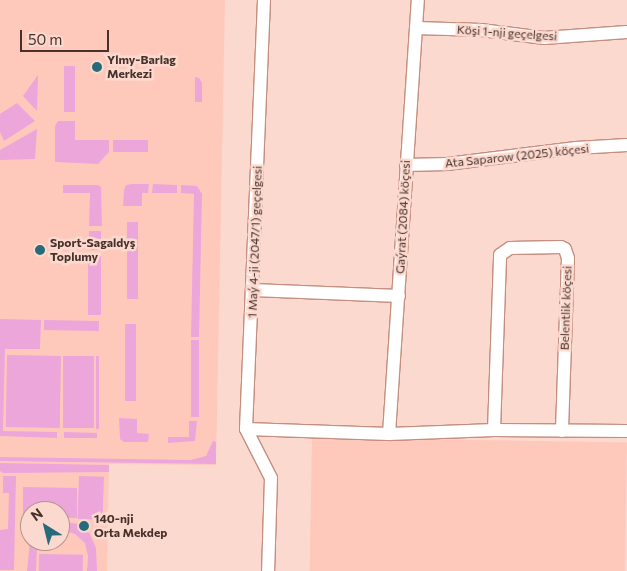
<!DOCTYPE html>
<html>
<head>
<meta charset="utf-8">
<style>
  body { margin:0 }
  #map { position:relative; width:627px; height:571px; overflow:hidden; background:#fcd9cf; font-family:Commissioner,sans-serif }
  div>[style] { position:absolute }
  .built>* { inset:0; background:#fec9bb; transform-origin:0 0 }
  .green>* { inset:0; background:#eca6da; transform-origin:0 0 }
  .roads { filter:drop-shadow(1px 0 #c48e7f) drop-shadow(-1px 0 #c48e7f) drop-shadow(0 1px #c48e7f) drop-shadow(0 -1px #c48e7f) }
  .minor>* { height:12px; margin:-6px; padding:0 6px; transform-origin:6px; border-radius:6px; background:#fff }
  .dots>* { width:14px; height:14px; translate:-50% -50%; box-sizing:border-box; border:2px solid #fcd9cf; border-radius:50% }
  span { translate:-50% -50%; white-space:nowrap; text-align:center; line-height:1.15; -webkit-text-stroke:5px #fcd9cf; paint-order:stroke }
  .street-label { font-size:12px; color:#47312a }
  .poi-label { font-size:12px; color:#47312a; font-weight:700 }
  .left { translate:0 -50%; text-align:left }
  .north { position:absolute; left:20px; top:501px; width:50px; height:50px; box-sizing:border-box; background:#fcd9cf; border:1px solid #b4968d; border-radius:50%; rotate:324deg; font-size:14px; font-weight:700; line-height:20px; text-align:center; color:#47312a }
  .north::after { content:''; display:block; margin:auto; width:18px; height:22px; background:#276b7b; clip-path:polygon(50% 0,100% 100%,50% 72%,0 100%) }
  .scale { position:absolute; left:20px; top:30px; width:89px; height:22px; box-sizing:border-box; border:2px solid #47312a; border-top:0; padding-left:6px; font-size:15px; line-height:18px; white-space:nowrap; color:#47312a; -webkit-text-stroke:4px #fcd9cf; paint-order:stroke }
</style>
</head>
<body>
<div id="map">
  <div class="built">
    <i style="clip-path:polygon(evenodd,0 0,225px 0,216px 465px,109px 464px,107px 571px,0 571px,0 0,30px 511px,60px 511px,60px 541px,30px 541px,30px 511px)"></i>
    <i style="left:312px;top:437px;width:315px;height:134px;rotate:1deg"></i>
  </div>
  <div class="green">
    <i style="left:64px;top:66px;width:11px;height:46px"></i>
    <i style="clip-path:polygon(38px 75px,37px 111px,23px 96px)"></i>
    <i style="clip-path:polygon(195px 77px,199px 78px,202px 83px,202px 102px,195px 102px)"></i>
    <i style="clip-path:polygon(17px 103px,35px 121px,4px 141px,0 132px,0 114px)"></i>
    <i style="clip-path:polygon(58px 121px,75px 121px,75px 140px,109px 140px,109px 152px,98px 164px,55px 162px,55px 126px)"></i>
    <i style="clip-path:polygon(37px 129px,35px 159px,0 160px,0 150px)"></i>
    <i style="left:113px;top:140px;width:35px;height:12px"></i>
    <i style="clip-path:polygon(132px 184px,149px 184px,148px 193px,142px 193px,142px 206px,123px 206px,124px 190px,126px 185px)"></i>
    <i style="clip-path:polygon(153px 184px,177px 185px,177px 193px,152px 193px)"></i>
    <i style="clip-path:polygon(63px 185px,98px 185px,101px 187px,102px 226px,89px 226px,90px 193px,63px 193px)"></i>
    <i style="clip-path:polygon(181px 185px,197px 186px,202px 194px,199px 337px,191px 337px,194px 194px,181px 193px)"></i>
    <i style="left:127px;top:222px;width:11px;height:77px"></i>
    <i style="left:89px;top:231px;width:12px;height:19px"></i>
    <i style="left:88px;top:256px;width:13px;height:59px"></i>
    <i style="clip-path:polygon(0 319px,41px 320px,40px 349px,5px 349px,3px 431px,57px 432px,57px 438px,0 436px)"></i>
    <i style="left:44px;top:320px;width:55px;height:10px;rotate:1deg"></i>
    <i style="left:125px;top:324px;width:11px;height:77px"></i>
    <i style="left:191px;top:340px;width:8px;height:77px"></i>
    <i style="left:7px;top:355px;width:54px;height:72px;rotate:1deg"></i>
    <i style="left:63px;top:356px;width:31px;height:72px"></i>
    <i style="left:96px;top:356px;width:3px;height:73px"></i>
    <i style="clip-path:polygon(119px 418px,137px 419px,137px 433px,149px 434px,148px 442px,124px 442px,120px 439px)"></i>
    <i style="clip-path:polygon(189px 421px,197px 421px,195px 441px,168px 443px,168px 437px,189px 437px)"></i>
    <i style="clip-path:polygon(64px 432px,97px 433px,97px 438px,64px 438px)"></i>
    <i style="clip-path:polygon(213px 441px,216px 442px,216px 464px,0 461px,0 457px,191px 460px,206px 456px)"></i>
    <i style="clip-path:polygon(0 463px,109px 465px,109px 472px,3px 473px,0 471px)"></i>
    <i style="clip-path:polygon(3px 476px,16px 476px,14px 570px,0 570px,0 530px,8px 529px,9px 493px,3px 493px)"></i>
    <i style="left:79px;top:476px;width:25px;height:43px;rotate:2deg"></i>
    <i style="clip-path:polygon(23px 487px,77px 488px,77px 518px,60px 518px,60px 511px,30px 511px,30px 518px,23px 518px)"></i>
    <i style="clip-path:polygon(60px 521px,78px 524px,90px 534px,96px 548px,97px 571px,87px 571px,88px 556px,85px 543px,75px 534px,60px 530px)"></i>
    <i style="clip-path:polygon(30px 541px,41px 541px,37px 549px,36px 571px,27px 571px)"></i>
    <i style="left:39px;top:554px;width:44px;height:17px;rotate:1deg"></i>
  </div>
  <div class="roads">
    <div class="minor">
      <i style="left:264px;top:0;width:429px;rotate:92.4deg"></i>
      <i style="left:246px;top:429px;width:55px;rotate:63deg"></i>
      <i style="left:271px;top:478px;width:93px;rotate:91.8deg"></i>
      <i style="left:416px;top:28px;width:65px;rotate:1.8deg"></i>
      <i style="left:481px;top:30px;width:64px;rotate:7.2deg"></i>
      <i style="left:544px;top:38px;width:83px;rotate:-4.1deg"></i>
      <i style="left:406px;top:165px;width:41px;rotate:-1.4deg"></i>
      <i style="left:447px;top:164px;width:130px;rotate:-7.1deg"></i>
      <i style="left:576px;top:148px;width:51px;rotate:-3.4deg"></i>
      <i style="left:253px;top:290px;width:146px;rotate:2.4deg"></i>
      <i style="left:246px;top:429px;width:143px;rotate:2deg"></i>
      <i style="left:389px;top:434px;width:105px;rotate:-2.2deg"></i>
      <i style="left:494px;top:430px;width:133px;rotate:0.4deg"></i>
      <i style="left:494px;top:430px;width:175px;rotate:-88deg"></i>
      <i style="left:500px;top:255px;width:12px;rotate:-35deg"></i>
      <i style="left:510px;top:248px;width:51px;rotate:-1.1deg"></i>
      <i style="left:561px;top:247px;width:4px;rotate:27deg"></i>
      <i style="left:565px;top:249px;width:9px;rotate:72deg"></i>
      <i style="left:568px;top:258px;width:173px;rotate:92deg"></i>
      <i style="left:389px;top:434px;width:435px;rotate:-86.2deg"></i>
    </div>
  </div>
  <div class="dots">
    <i style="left:97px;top:67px;background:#276b7b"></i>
    <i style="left:40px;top:250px;background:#276b7b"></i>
    <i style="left:84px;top:526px;background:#276b7b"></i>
  </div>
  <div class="street-label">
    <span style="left:507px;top:33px;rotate:4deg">Köşi 1-nji geçelgesi</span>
    <span style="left:517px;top:156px;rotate:-6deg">Ata Saparow (2025) köçesi</span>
    <span style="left:403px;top:217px;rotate:-87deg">Gaýrat (2084) köçesi</span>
    <span style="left:255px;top:242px;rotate:-88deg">1 Maý 4-ji (2047/1) geçelgesi</span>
    <span style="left:566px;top:308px;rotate:-88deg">Belentlik köçesi</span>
  </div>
  <div class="poi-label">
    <span class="left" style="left:107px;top:67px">Ylmy-Barlag<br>Merkezi</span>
    <span class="left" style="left:50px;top:250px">Sport-Sagaldyş<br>Toplumy</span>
    <span class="left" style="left:94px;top:526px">140-nji<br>Orta Mekdep</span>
  </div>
  <div class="north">N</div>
  <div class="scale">50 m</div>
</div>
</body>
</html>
